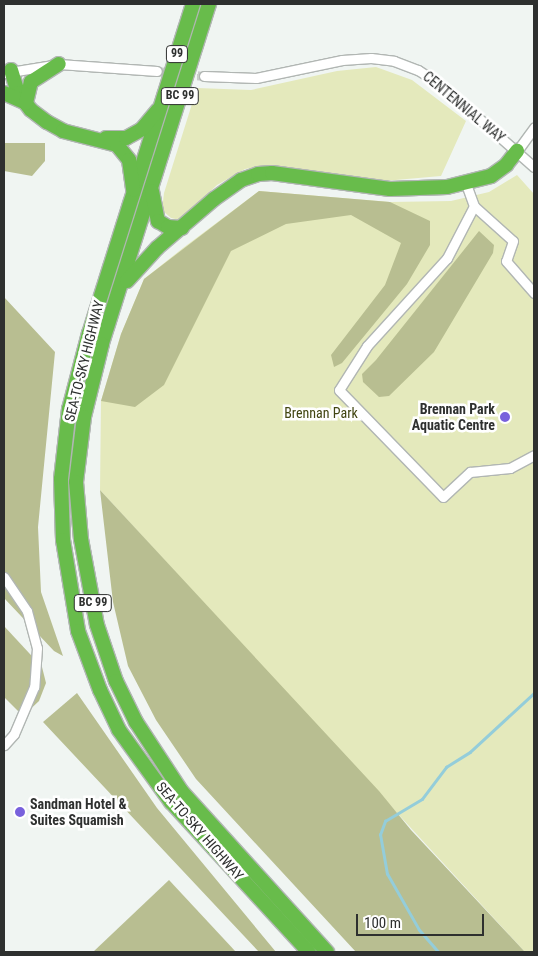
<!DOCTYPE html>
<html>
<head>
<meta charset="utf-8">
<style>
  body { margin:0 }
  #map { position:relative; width:538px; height:956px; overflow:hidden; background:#f0f5f2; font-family:"Roboto Condensed",sans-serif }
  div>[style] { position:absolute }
  .green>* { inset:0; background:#e4e9bc }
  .forest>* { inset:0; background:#b8be91 }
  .stream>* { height:2.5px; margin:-1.25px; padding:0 1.25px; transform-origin:1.25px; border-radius:1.25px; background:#94cdda }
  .minor-tunnel>* { height:9px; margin-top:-4.5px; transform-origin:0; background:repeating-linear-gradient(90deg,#c9cecb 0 9px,transparent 0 13.5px) }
  .roads { filter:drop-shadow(1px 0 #b1b6b3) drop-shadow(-1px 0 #b1b6b3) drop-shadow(0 1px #b1b6b3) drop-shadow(0 -1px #b1b6b3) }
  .minor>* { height:9px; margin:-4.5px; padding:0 4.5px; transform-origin:4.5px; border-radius:4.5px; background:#fff }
  .highway>* { height:14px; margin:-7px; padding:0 7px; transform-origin:7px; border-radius:7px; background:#68bc4b }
  .dots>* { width:14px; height:14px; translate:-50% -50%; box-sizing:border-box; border:2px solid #fff; border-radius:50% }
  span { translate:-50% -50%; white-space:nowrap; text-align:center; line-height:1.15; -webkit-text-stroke:5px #fff; paint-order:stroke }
  .shield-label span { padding:1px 4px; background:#fff; border:1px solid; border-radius:4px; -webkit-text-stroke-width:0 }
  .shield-label { font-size:12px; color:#2e302f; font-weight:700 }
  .street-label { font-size:14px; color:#2e302f }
  .poi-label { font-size:14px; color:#2e302f; font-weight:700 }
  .right { translate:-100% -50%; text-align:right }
  .left { translate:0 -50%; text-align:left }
  .park-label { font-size:14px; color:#414511 }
  .frame { position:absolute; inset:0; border:5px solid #2e302f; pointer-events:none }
  .scale { position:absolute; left:356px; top:914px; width:128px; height:22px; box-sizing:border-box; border:2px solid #2e302f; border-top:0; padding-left:6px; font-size:15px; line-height:18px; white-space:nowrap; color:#2e302f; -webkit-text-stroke:4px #fff; paint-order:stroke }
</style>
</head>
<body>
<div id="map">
  <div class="green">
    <i style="clip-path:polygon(376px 67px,412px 80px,466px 121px,441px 176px,384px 181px,343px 180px,263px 166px,245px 169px,217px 185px,180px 220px,171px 218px,162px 210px,164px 193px,197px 88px,251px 90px,337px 71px)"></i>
    <i style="clip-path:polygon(517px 175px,534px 194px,534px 952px,525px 952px,100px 490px,101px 401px,121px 334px,144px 279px,183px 248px,259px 191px,390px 202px,451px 201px,489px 192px)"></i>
  </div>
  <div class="forest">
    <i style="clip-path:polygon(4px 143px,45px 143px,45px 161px,32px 176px,4px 171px)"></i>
    <i style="clip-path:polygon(259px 191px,390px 202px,430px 221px,430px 245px,407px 284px,342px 363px,334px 367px,331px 355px,385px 285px,401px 243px,351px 215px,286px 224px,231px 251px,164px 385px,135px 407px,101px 401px,121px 334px,144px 279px)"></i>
    <i style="clip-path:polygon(479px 231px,494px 245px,493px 253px,434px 352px,389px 396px,379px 397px,363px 382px,362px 374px,376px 360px)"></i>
    <i style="clip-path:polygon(4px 297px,55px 352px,38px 527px,41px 592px,63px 656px,54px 651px,4px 598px)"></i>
    <i style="clip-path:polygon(100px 490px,379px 791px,411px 830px,525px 952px,356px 952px,196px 779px,156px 720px,128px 666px,113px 602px)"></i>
    <i style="clip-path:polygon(4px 626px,42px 667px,46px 683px,39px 701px,23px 716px,4px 697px)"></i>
    <i style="clip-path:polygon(77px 693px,157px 808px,276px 952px,259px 952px,43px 722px)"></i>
    <i style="clip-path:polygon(169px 880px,236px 952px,93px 952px)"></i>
  </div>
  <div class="stream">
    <i style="left:438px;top:952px;width:29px;rotate:-131deg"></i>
    <i style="left:419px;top:930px;width:64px;rotate:-119.7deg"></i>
    <i style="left:387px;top:874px;width:40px;rotate:-100deg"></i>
    <i style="left:380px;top:835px;width:15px;rotate:-70deg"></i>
    <i style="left:385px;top:821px;width:43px;rotate:-30.7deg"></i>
    <i style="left:422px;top:799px;width:40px;rotate:-53deg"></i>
    <i style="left:446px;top:767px;width:28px;rotate:-32deg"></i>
    <i style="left:470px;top:752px;width:87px;rotate:-42.7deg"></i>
  </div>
  <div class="minor-tunnel">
    <i style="left:157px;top:71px;width:47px;rotate:6.1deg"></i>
  </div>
  <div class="roads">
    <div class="minor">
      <i style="left:4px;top:73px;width:56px;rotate:-9.3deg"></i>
      <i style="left:59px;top:64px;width:98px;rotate:4.1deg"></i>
      <i style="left:204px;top:76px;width:52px;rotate:2.2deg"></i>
      <i style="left:256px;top:78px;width:88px;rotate:-11.8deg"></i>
      <i style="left:342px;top:60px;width:29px;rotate:-4deg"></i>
      <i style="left:371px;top:58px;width:23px;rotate:7deg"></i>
      <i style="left:394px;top:61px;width:26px;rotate:21deg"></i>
      <i style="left:418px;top:70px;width:27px;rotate:33deg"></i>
      <i style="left:441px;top:85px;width:124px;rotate:41.4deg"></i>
      <i style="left:517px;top:151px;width:29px;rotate:-54deg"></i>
      <i style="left:466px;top:184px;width:23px;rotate:70deg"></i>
      <i style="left:474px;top:206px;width:59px;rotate:117.4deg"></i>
      <i style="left:447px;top:258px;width:119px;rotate:132.3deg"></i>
      <i style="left:367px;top:346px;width:52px;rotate:122.5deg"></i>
      <i style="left:339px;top:390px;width:149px;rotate:45.8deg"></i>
      <i style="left:443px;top:497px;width:37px;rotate:-43deg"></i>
      <i style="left:470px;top:472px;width:40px;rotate:-5.7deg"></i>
      <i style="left:510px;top:468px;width:27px;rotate:-28deg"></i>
      <i style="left:474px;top:206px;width:52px;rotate:41.9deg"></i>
      <i style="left:513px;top:241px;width:21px;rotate:109deg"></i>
      <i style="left:506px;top:261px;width:43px;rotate:48.8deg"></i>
      <i style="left:4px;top:577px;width:41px;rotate:55.9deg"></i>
      <i style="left:27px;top:611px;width:38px;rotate:75deg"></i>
      <i style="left:37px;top:648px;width:39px;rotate:94deg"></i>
      <i style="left:34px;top:687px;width:51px;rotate:113.1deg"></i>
      <i style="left:14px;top:734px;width:15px;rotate:132deg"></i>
    </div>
    <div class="highway">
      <i style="left:193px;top:4px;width:345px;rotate:107.5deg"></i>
      <i style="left:89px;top:333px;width:79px;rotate:104.7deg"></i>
      <i style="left:69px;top:409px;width:70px;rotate:96.5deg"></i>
      <i style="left:61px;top:479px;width:61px;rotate:88.1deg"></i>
      <i style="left:63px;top:540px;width:92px;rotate:80.6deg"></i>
      <i style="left:78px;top:631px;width:63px;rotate:69.6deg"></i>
      <i style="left:100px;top:690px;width:44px;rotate:64.6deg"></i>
      <i style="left:119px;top:730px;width:89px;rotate:54.2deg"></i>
      <i style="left:171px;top:802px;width:204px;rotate:47.4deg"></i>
      <i style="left:209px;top:4px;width:356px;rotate:107.5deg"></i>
      <i style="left:102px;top:344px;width:75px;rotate:103.9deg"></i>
      <i style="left:84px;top:417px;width:65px;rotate:97deg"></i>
      <i style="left:76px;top:482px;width:57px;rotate:85deg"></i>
      <i style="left:81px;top:539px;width:87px;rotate:79.5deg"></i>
      <i style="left:97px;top:625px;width:59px;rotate:71.3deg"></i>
      <i style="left:116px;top:681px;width:46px;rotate:64deg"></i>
      <i style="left:136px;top:722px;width:84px;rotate:56.7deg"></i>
      <i style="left:182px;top:792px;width:216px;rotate:47.8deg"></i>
      <i style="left:11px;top:70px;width:24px;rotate:73deg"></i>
      <i style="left:18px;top:93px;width:21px;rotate:53deg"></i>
      <i style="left:31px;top:110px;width:20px;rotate:37deg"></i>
      <i style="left:47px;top:122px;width:18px;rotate:29deg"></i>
      <i style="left:63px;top:131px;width:56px;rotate:14.5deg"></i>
      <i style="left:117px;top:145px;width:19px;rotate:51deg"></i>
      <i style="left:129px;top:160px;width:30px;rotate:82deg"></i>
      <i style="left:4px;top:93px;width:24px;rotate:24deg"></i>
      <i style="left:26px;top:103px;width:22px;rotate:-77deg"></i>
      <i style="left:31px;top:82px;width:33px;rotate:-33deg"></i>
      <i style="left:106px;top:138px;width:20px"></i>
      <i style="left:126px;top:138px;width:18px;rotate:-29deg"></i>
      <i style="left:142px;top:129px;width:25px;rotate:-50deg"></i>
      <i style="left:152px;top:191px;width:31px;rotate:79deg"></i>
      <i style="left:158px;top:221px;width:12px;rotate:31deg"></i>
      <i style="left:168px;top:227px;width:14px;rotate:4deg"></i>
      <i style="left:127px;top:281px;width:45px;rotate:-47.7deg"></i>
      <i style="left:157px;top:248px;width:75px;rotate:-40.7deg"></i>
      <i style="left:214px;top:199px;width:33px;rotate:-35deg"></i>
      <i style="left:241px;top:180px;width:18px;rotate:-19deg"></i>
      <i style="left:258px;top:174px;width:14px;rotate:-4deg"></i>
      <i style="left:272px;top:173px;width:119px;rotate:7.7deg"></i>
      <i style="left:390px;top:189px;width:57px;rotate:-2deg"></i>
      <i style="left:447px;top:187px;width:45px;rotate:-14deg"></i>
      <i style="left:491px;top:176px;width:19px;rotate:-36deg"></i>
      <i style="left:506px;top:165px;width:18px;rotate:-52deg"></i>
    </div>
  </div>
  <div class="dots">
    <i style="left:505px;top:417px;background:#7861dc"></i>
    <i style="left:20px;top:812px;background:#7861dc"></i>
  </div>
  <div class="shield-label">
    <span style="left:177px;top:54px">99</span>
    <span style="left:180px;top:96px">BC 99</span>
    <span style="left:93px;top:603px">BC 99</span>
  </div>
  <div class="street-label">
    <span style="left:464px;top:107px;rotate:40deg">CENTENNIAL WAY</span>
    <span style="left:84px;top:361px;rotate:-76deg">SEA-TO-SKY HIGHWAY</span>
    <span style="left:200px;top:831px;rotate:49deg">SEA-TO-SKY HIGHWAY</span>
  </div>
  <div class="poi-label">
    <span class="right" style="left:495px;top:417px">Brennan Park<br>Aquatic Centre</span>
    <span class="left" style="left:30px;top:812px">Sandman Hotel &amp;<br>Suites Squamish</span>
  </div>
  <div class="park-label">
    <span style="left:321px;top:413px">Brennan Park</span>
  </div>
  <div class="frame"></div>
  <div class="scale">100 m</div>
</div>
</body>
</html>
